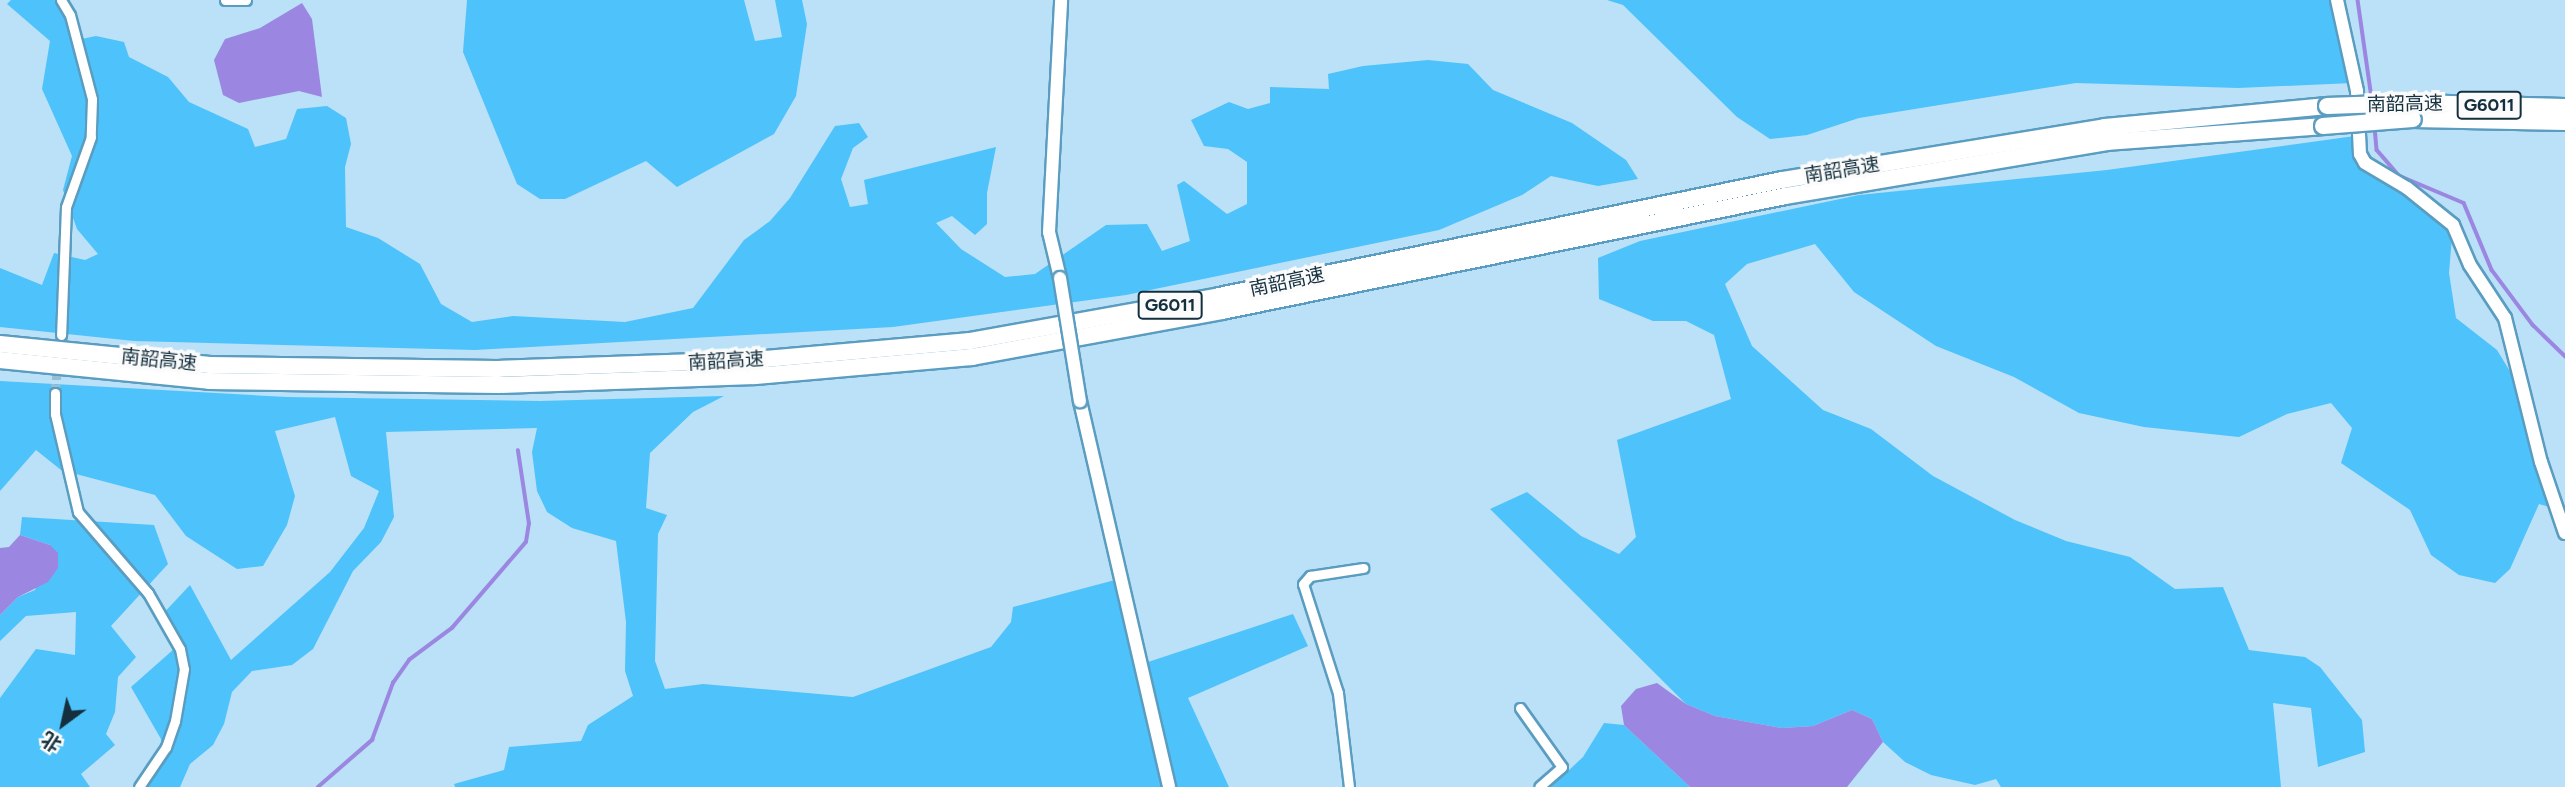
<!DOCTYPE html>
<html>
<head>
<meta charset="utf-8">
<style>
  body { margin:0 }
  #map { position:relative; width:2565px; height:787px; overflow:hidden; background:#bae1f7; font-family:Figtree,"Noto Sans SC",sans-serif }
  div>[style] { position:absolute }
  .green>* { inset:0; background:#4ec2fa }
  .water>* { inset:0; background:#9b87e1 }
  .stream>* { height:3.5px; margin:-1.75px; padding:0 1.75px; transform-origin:1.75px; border-radius:1.75px; background:#9b87e1 }
  .street-tunnel>* { height:9px; margin-top:-4.5px; transform-origin:0; background:repeating-linear-gradient(90deg,#99bed2 0 9px,transparent 0 13.5px) }
  .roads { filter:drop-shadow(2px 0 #5a9dc0) drop-shadow(-2px 0 #5a9dc0) drop-shadow(0 2px #5a9dc0) drop-shadow(0 -2px #5a9dc0) }
  .street>* { height:9px; margin:-4.5px; padding:0 4.5px; transform-origin:4.5px; border-radius:4.5px; background:#fff }
  .secondary>* { height:12px; margin:-6px; padding:0 6px; transform-origin:6px; border-radius:6px; background:#fff }
  .highway>* { height:16px; margin:-8px; padding:0 8px; transform-origin:8px; border-radius:8px; background:#fff }
  .bridges { filter:drop-shadow(2px 0 #5a9dc0) drop-shadow(-2px 0 #5a9dc0) drop-shadow(0 2px #5a9dc0) drop-shadow(0 -2px #5a9dc0) }
  .secondary-bridge>* { height:12px; margin:-6px; padding:0 6px; transform-origin:6px; border-radius:6px; background:#fff }
  .highway-bridge>* { height:16px; margin:-8px; padding:0 8px; transform-origin:8px; border-radius:8px; background:#fff }
  span { translate:-50% -50%; white-space:nowrap; text-align:center; line-height:1.15; -webkit-text-stroke:7px #fbfbfb; paint-order:stroke }
  .shield-label span { padding:2px 5px; background:#fbfbfb; border:2px solid; border-radius:5px; -webkit-text-stroke-width:0 }
  .shield-label { font-size:18px; color:#14303f; font-weight:700 }
  .street-label { font-size:19px; color:#14303f }
  .north { position:absolute; left:28px; top:689px; width:70px; height:70px; -webkit-text-stroke:5px #fbfbfb; paint-order:stroke; rotate:213deg; font-size:19px; font-weight:700; line-height:28px; text-align:center; color:#14303f }
  .north::after { content:''; display:block; margin:auto; width:24px; height:32px; background:#14303f; clip-path:polygon(50% 0,100% 100%,50% 72%,0 100%) }
</style>
</head>
<body>
<div id="map">
  <div class="green">
    <i style="clip-path:polygon(11px 0,61px 0,77px 40px,96px 36px,124px 42px,129px 57px,168px 77px,189px 102px,248px 129px,255px 147px,286px 139px,297px 109px,327px 106px,346px 118px,351px 144px,345px 167px,346px 227px,378px 238px,420px 264px,441px 304px,472px 322px,513px 316px,625px 322px,693px 308px,744px 240px,770px 221px,790px 198px,835px 126px,859px 123px,868px 137px,853px 148px,841px 179px,850px 207px,868px 204px,864px 180px,996px 147px,987px 193px,987px 224px,975px 235px,952px 216px,936px 223px,961px 249px,1005px 277px,1035px 274px,1106px 225px,1147px 224px,1162px 251px,1190px 241px,1177px 185px,1184px 181px,1227px 214px,1247px 204px,1247px 162px,1228px 149px,1204px 146px,1191px 120px,1229px 102px,1248px 109px,1270px 103px,1270px 87px,1329px 89px,1328px 74px,1363px 66px,1428px 60px,1468px 64px,1493px 90px,1572px 123px,1626px 160px,1638px 179px,1598px 186px,1551px 176px,1522px 195px,1439px 230px,1126px 295px,893px 327px,475px 350px,134px 341px,0 327px,0 268px,42px 285px,54px 253px,85px 260px,98px 254px,77px 229px,63px 190px,72px 156px,42px 89px,50px 41px,7px 4px)"></i>
    <i style="clip-path:polygon(467px 0,744px 0,755px 41px,782px 37px,775px 0,802px 0,807px 24px,796px 96px,774px 134px,677px 187px,646px 161px,565px 199px,540px 199px,517px 184px,463px 52px)"></i>
    <i style="clip-path:polygon(1607px 0,2337px 0,2352px 83px,2238px 88px,2076px 83px,1859px 118px,1807px 135px,1770px 139px,1737px 117px,1623px 5px)"></i>
    <i style="clip-path:polygon(2362px 135px,2360px 154px,2453px 225px,2449px 273px,2456px 318px,2497px 350px,2522px 391px,2556px 509px,2539px 504px,2510px 569px,2495px 583px,2459px 575px,2431px 555px,2410px 510px,2341px 463px,2352px 428px,2331px 403px,2287px 414px,2239px 437px,2144px 427px,2079px 413px,2014px 377px,1936px 346px,1854px 292px,1815px 244px,1747px 264px,1725px 284px,1752px 346px,1823px 410px,1871px 429px,1933px 476px,2015px 520px,2066px 541px,2130px 557px,2175px 589px,2223px 587px,2249px 650px,2305px 657px,2320px 667px,2362px 720px,2365px 752px,2318px 767px,2311px 708px,2273px 703px,2281px 787px,2001px 787px,1996px 779px,1975px 785px,1931px 775px,1905px 762px,1883px 742px,1872px 719px,1852px 710px,1813px 726px,1782px 728px,1715px 716px,1686px 704px,1490px 509px,1527px 492px,1581px 536px,1619px 554px,1636px 537px,1617px 440px,1731px 399px,1714px 335px,1686px 321px,1653px 321px,1599px 299px,1598px 258px,1640px 241px,1859px 195px,2107px 170px)"></i>
    <i style="clip-path:polygon(0 381px,287px 397px,540px 401px,724px 396px,693px 412px,650px 453px,646px 508px,667px 515px,658px 534px,655px 661px,665px 689px,703px 684px,853px 697px,991px 647px,1011px 622px,1013px 607px,1115px 580px,1136px 666px,1293px 614px,1308px 646px,1188px 698px,1229px 787px,455px 787px,454px 784px,504px 770px,509px 747px,581px 741px,588px 725px,633px 696px,625px 671px,626px 622px,616px 541px,572px 528px,547px 512px,537px 491px,532px 452px,537px 428px,386px 432px,394px 517px,381px 542px,353px 571px,313px 649px,292px 665px,252px 671px,232px 692px,224px 724px,213px 745px,190px 764px,180px 787px,148px 787px,160px 767px,161px 739px,131px 687px,174px 649px,160px 617px,190px 585px,231px 660px,330px 572px,364px 528px,379px 491px,351px 476px,335px 417px,275px 431px,295px 496px,287px 525px,263px 566px,237px 569px,186px 536px,155px 495px,61px 470px,36px 450px,0 491px)"></i>
    <i style="clip-path:polygon(22px 517px,154px 525px,168px 564px,111px 626px,136px 657px,118px 677px,115px 712px,106px 734px,115px 745px,81px 774px,90px 787px,0 787px,0 698px,36px 649px,75px 655px,76px 612px,26px 616px,0 641px,0 615px,18px 597px,35px 590px,50px 545px,20px 535px)"></i>
    <i style="clip-path:polygon(1604px 723px,1624px 725px,1690px 787px,1551px 787px,1583px 757px)"></i>
  </div>
  <div class="water">
    <i style="clip-path:polygon(302px 3px,312px 19px,322px 97px,299px 91px,239px 103px,223px 95px,214px 60px,225px 39px,260px 28px)"></i>
    <i style="clip-path:polygon(20px 535px,50px 545px,58px 553px,58px 568px,48px 582px,18px 597px,0 615px,0 548px,9px 547px)"></i>
    <i style="clip-path:polygon(1657px 683px,1686px 704px,1715px 716px,1782px 728px,1813px 726px,1852px 710px,1872px 719px,1883px 742px,1847px 787px,1690px 787px,1624px 725px,1621px 706px,1636px 689px)"></i>
  </div>
  <div class="stream">
    <i style="left:2358px;top:0;width:99px;rotate:81.9deg"></i>
    <i style="left:2375px;top:127px;width:23px;rotate:85deg"></i>
    <i style="left:2377px;top:150px;width:35px;rotate:49deg"></i>
    <i style="left:2400px;top:176px;width:69px;rotate:22.9deg"></i>
    <i style="left:2464px;top:203px;width:73px;rotate:67.3deg"></i>
    <i style="left:2492px;top:270px;width:69px;rotate:53.3deg"></i>
    <i style="left:2533px;top:325px;width:45px;rotate:44.1deg"></i>
    <i style="left:318px;top:787px;width:72px;rotate:-41deg"></i>
    <i style="left:372px;top:740px;width:61px;rotate:-69.8deg"></i>
    <i style="left:393px;top:683px;width:28px;rotate:-55deg"></i>
    <i style="left:409px;top:660px;width:54px;rotate:-36.7deg"></i>
    <i style="left:452px;top:628px;width:113px;rotate:-49.3deg"></i>
    <i style="left:526px;top:542px;width:18px;rotate:-81deg"></i>
    <i style="left:529px;top:524px;width:74px;rotate:-98.6deg"></i>
  </div>
  <div class="street-tunnel">
    <i style="left:55px;top:393px;width:58px;rotate:-84.1deg"></i>
  </div>
  <div class="roads">
    <div class="street">
      <i style="left:61px;top:0;width:17px;rotate:59deg"></i>
      <i style="left:70px;top:15px;width:87px;rotate:75.3deg"></i>
      <i style="left:92px;top:99px;width:38px;rotate:92deg"></i>
      <i style="left:91px;top:137px;width:74px;rotate:109.7deg"></i>
      <i style="left:66px;top:207px;width:128px;rotate:92.2deg"></i>
      <i style="left:225px;top:0;width:21px"></i>
      <i style="left:55px;top:393px;width:21px;rotate:90deg"></i>
      <i style="left:55px;top:414px;width:101px;rotate:76.8deg"></i>
      <i style="left:78px;top:512px;width:107px;rotate:49.2deg"></i>
      <i style="left:148px;top:593px;width:64px;rotate:60.3deg"></i>
      <i style="left:180px;top:649px;width:20px;rotate:79deg"></i>
      <i style="left:184px;top:669px;width:53px;rotate:99.8deg"></i>
      <i style="left:175px;top:721px;width:28px;rotate:109deg"></i>
      <i style="left:166px;top:747px;width:48px;rotate:124deg"></i>
      <i style="left:1520px;top:708px;width:72px;rotate:54.6deg"></i>
      <i style="left:1562px;top:767px;width:30px;rotate:139deg"></i>
      <i style="left:1349px;top:787px;width:95px;rotate:-96.7deg"></i>
      <i style="left:1338px;top:693px;width:114px;rotate:-107.8deg"></i>
      <i style="left:1303px;top:584px;width:11px;rotate:-49deg"></i>
      <i style="left:1310px;top:576px;width:54px;rotate:-8.6deg"></i>
    </div>
    <div class="secondary">
      <i style="left:2337px;top:0;width:93px;rotate:77.6deg"></i>
      <i style="left:2357px;top:91px;width:63px;rotate:87.3deg"></i>
      <i style="left:2360px;top:154px;width:10px;rotate:61deg"></i>
      <i style="left:2365px;top:163px;width:49px;rotate:30.8deg"></i>
      <i style="left:2407px;top:188px;width:59px;rotate:38.8deg"></i>
      <i style="left:2453px;top:225px;width:43px;rotate:67deg"></i>
      <i style="left:2470px;top:265px;width:64px;rotate:56.6deg"></i>
      <i style="left:2505px;top:318px;width:148px;rotate:76deg"></i>
      <i style="left:2541px;top:462px;width:75px;rotate:71.3deg"></i>
      <i style="left:1060px;top:278px;width:47px;rotate:-103.4deg"></i>
      <i style="left:1049px;top:232px;width:232px;rotate:-87deg"></i>
      <i style="left:1080px;top:401px;width:396px;rotate:77deg"></i>
    </div>
    <div class="highway">
      <i style="left:2413px;top:103px;width:152px;rotate:1.5deg"></i>
      <i style="left:2413px;top:119px;width:152px;rotate:1.1deg"></i>
      <i style="left:0;top:344px;width:211px;rotate:5.7deg"></i>
      <i style="left:210px;top:365px;width:287px;rotate:0.8deg"></i>
      <i style="left:497px;top:369px;width:257px;rotate:-2deg"></i>
      <i style="left:754px;top:360px;width:217px;rotate:-5deg"></i>
      <i style="left:970px;top:341px;width:253px;rotate:-10.2deg"></i>
      <i style="left:1219px;top:296px;width:575px;rotate:-11.64deg"></i>
      <i style="left:1782px;top:180px;width:327px;rotate:-9.3deg"></i>
      <i style="left:2105px;top:127px;width:223px;rotate:-5.4deg"></i>
      <i style="left:0;top:360px;width:210px;rotate:5.7deg"></i>
      <i style="left:209px;top:381px;width:289px;rotate:0.8deg"></i>
      <i style="left:498px;top:385px;width:257px;rotate:-2deg"></i>
      <i style="left:755px;top:376px;width:218px;rotate:-5deg"></i>
      <i style="left:972px;top:357px;width:254px;rotate:-10.4deg"></i>
      <i style="left:1222px;top:311px;width:575px;rotate:-11.54deg"></i>
      <i style="left:1785px;top:196px;width:326px;rotate:-9.5deg"></i>
      <i style="left:2107px;top:142px;width:217px;rotate:-4.2deg"></i>
    </div>
  </div>
  <div class="bridges">
    <div class="secondary-bridge">
      <i style="left:1060px;top:278px;width:125px;rotate:80.8deg"></i>
    </div>
    <div class="highway-bridge">
      <i style="left:2327px;top:106px;width:86px;rotate:-2deg"></i>
      <i style="left:2323px;top:126px;width:90px;rotate:-4.4deg"></i>
    </div>
  </div>
  <div class="shield-label">
    <span style="left:2489px;top:105px">G6011</span>
    <span style="left:1170px;top:305px">G6011</span>
  </div>
  <div class="street-label">
    <span style="left:2405px;top:104px;rotate:-1deg">南韶高速</span>
    <span style="left:1842px;top:170px;rotate:-9deg">南韶高速</span>
    <span style="left:1287px;top:282px;rotate:-12deg">南韶高速</span>
    <span style="left:159px;top:360px;rotate:6deg">南韶高速</span>
    <span style="left:726px;top:361px;rotate:-3deg">南韶高速</span>
  </div>
  <div class="north">北</div>
</div>
</body>
</html>
